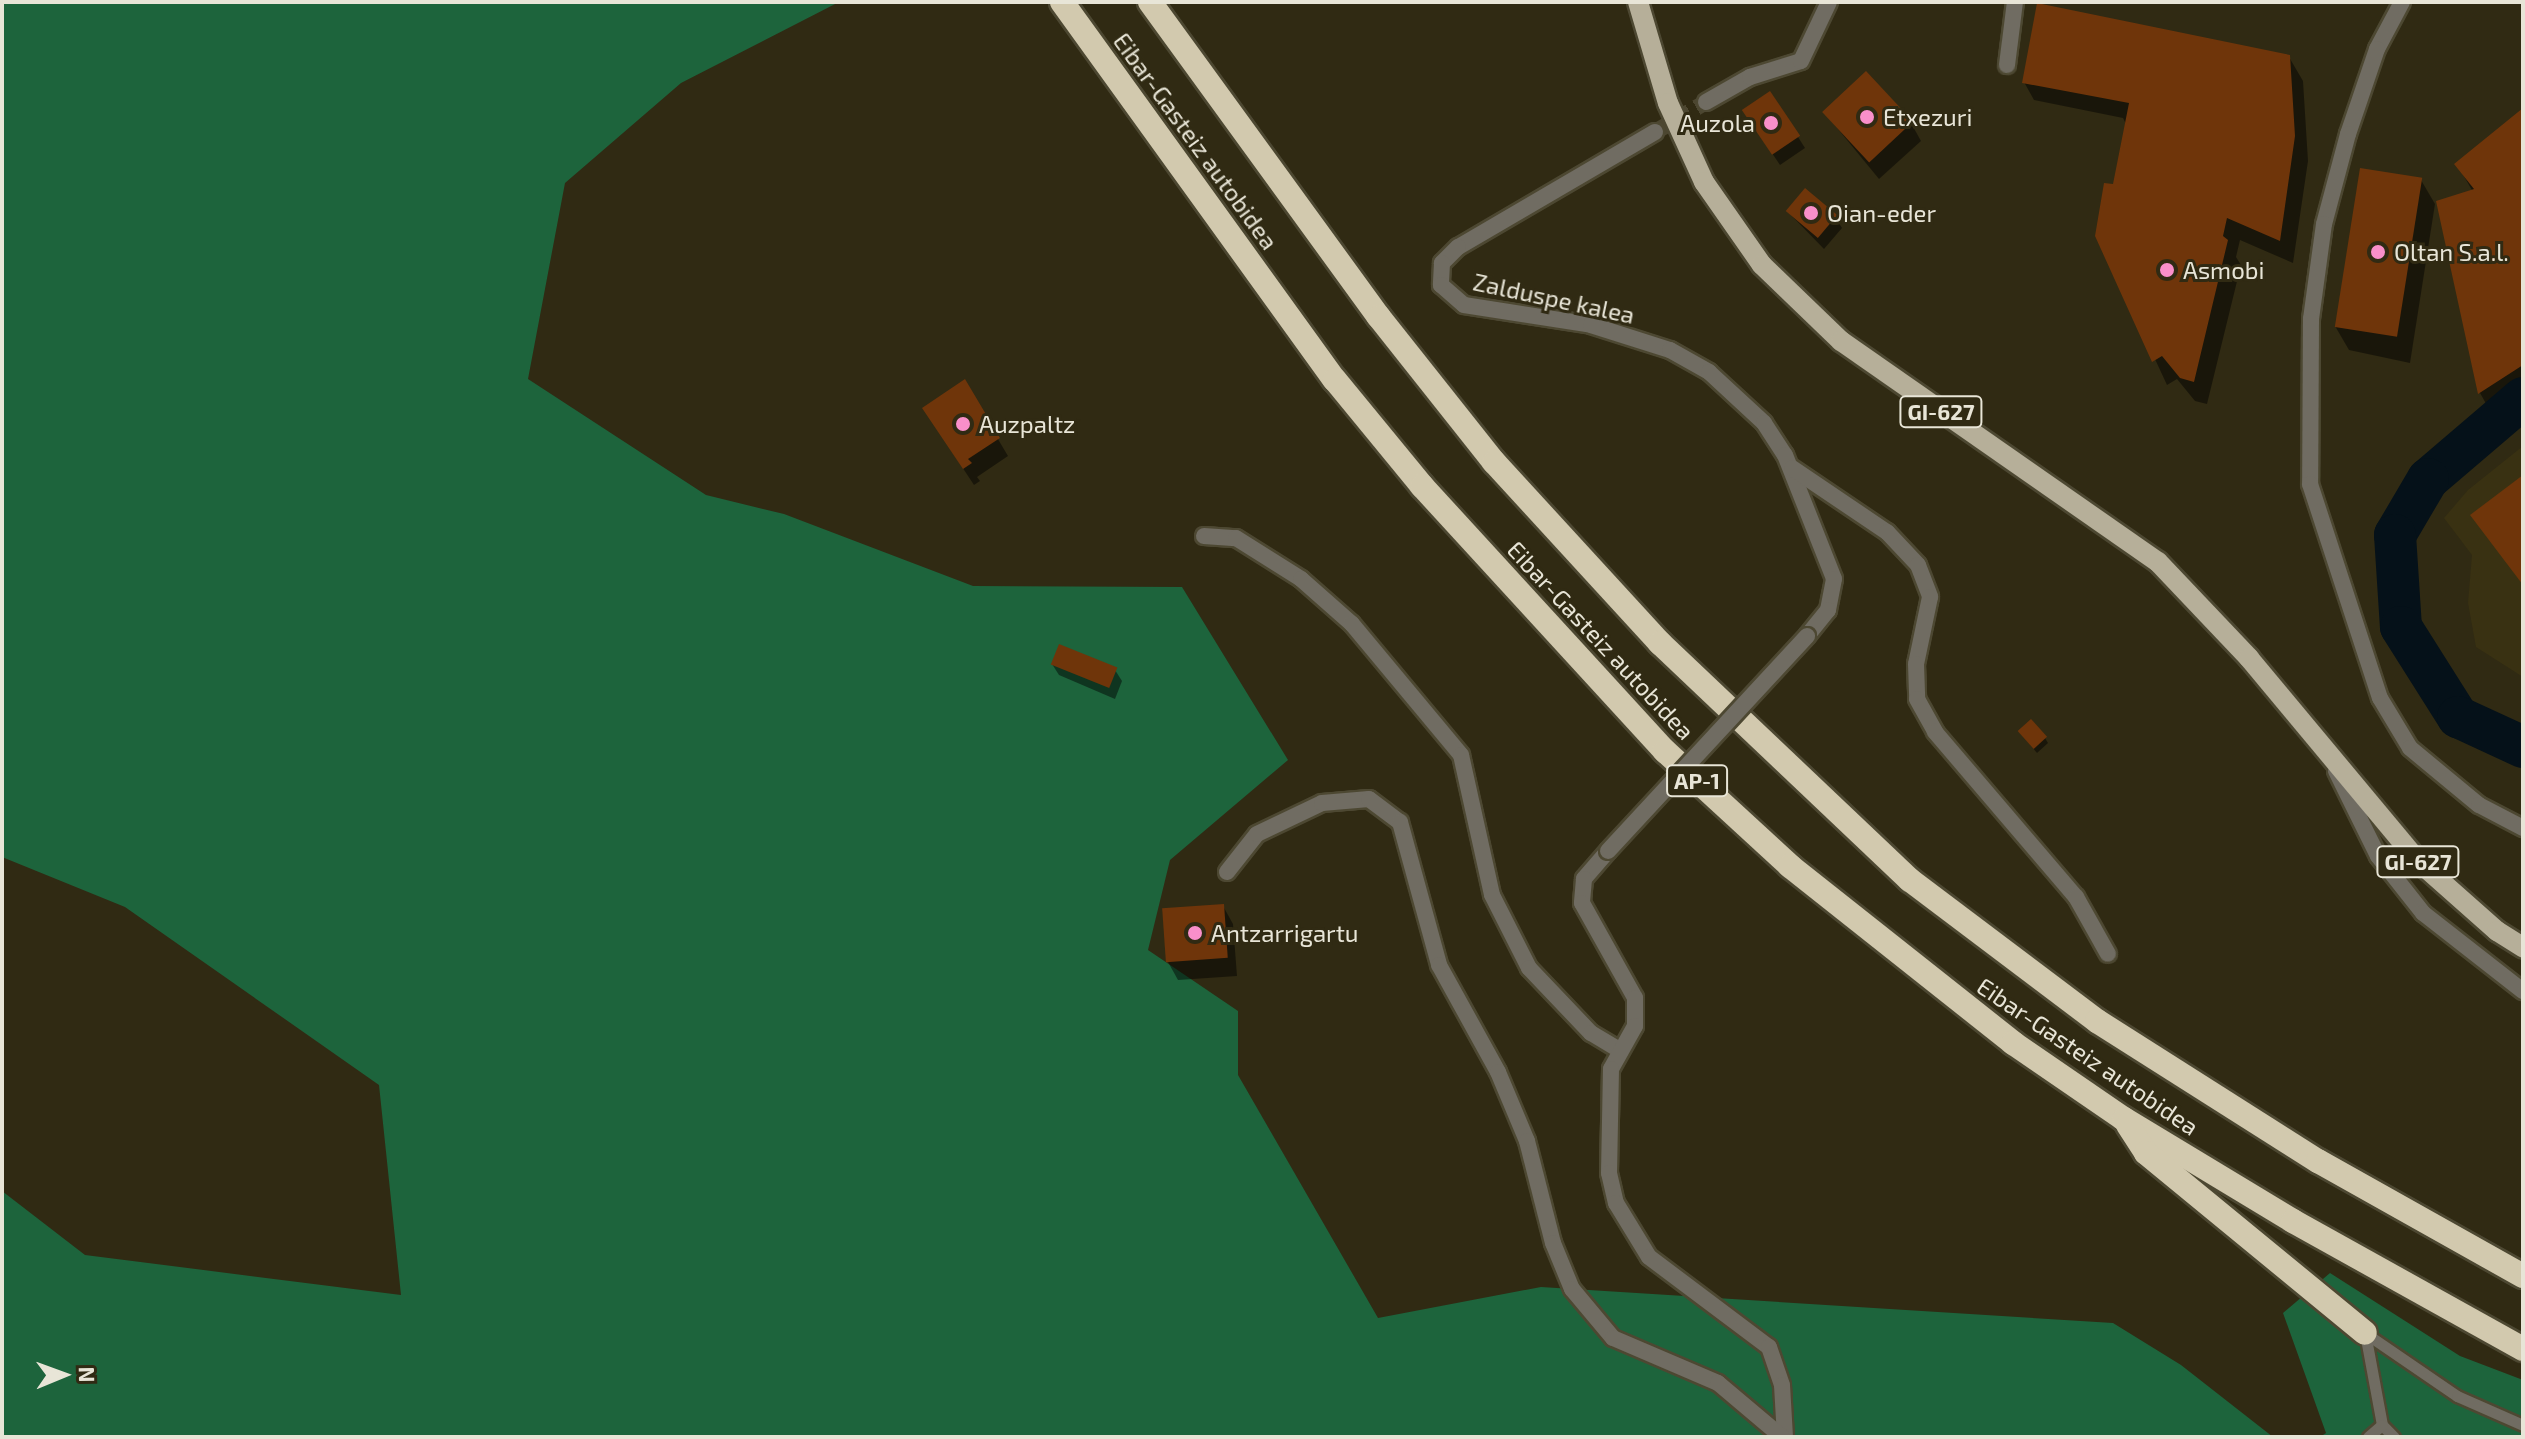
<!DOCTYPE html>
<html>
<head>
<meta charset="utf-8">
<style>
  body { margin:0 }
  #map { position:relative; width:2525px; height:1439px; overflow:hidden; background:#302a13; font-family:"Exo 2",sans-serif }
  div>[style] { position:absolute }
  .built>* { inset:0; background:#393112 }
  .forest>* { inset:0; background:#1d643c }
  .shadow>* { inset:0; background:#0007 }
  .river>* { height:42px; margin:-21px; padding:0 21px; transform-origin:21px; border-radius:21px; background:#051119 }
  .building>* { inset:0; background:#6f350a; transform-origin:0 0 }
  .minor-tunnel>* { height:16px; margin-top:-8px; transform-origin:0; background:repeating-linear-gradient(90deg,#4c4630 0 16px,transparent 0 24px) }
  .roads { filter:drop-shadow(2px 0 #4d4832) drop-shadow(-2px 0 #4d4832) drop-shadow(0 2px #4d4832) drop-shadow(0 -2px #4d4832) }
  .service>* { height:11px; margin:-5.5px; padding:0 5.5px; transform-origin:5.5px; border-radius:5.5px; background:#706c62 }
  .minor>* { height:16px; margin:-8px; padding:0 8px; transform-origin:8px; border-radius:8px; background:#706c62 }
  .primary>* { height:20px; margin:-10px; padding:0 10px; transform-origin:10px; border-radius:10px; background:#b6af99 }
  .motorway>* { height:24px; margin:-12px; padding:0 12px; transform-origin:12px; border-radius:12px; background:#d2c9ae }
  .bridges { filter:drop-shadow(2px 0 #4d4832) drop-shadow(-2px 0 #4d4832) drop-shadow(0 2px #4d4832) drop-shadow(0 -2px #4d4832) }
  .minor-bridge>* { height:16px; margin:-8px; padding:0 8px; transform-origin:8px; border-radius:8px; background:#706c62 }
  .dots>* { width:22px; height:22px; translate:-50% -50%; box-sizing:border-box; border:4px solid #302a13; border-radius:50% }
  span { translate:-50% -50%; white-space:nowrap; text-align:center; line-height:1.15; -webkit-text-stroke:6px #302a13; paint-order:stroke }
  .shield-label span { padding:2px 6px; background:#302a13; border:2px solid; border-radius:6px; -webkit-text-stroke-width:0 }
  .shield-label { font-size:22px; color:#e8e5d7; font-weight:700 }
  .poi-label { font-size:24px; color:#e8e5d7 }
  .left { translate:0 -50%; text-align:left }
  .right { translate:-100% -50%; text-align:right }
  .street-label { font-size:24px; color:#e8e5d7 }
  .frame { position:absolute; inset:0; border:4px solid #e8e5d7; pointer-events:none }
  .north { position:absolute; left:24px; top:1335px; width:80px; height:80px; -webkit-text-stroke:6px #302a13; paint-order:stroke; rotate:89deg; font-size:22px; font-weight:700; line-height:32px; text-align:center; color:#e8e5d7 }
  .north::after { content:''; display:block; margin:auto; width:28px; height:36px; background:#e8e5d7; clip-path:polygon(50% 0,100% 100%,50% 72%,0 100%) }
</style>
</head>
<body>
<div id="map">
  <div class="built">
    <i style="clip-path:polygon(2523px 446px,2523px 677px,2476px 647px,2468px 603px,2472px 555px,2444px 518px,2468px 490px)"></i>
  </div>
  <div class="forest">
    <i style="clip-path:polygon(2px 2px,839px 2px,681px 83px,565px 183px,528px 379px,706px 495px,784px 514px,973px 586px,1182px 587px,1288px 760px,1170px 860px,1148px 950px,1238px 1011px,1238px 1075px,1378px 1318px,1541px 1287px,2113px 1323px,2181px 1365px,2273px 1437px,2px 1437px,2px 1191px,85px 1255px,401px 1295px,379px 1085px,125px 907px,2px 857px)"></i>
    <i style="clip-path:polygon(2330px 1273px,2460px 1356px,2523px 1380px,2523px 1437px,2320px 1437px,2326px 1433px,2283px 1313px)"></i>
  </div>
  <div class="shadow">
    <i style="clip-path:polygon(2289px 57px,2303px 81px,2308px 161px,2293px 263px,2240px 240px,2236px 257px,2241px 265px,2207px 404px,2195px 401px,2177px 379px,2167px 385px,2098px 236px,2115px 187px,2126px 124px,2123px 118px,2034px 100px,2024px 82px)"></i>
    <i style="clip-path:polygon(2523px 111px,2523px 397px,2493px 416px,2480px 393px,2438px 203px,2473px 192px,2457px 164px)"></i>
    <i style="clip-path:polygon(1824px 112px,1911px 123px,1921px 141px,1879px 179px)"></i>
    <i style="clip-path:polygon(1751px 122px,1798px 137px,1805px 148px,1780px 165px)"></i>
    <i style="clip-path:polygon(2421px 180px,2435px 204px,2410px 363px,2349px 350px,2335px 326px)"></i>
    <i style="clip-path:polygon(1788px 212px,1835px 217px,1842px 228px,1824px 249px)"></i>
    <i style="clip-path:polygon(964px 382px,1008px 456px,977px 477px,980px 481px,974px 485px,935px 426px)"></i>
    <i style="clip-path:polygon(1052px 664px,1115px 670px,1122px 681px,1115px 699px,1059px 675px)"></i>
    <i style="clip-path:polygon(2023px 736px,2045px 738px,2048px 743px,2037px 753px)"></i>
    <i style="clip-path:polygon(1223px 906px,1233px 924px,1237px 976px,1178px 980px,1168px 962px)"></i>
  </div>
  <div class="river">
    <i style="left:2523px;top:398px;width:125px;rotate:139.5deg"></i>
    <i style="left:2428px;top:479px;width:65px;rotate:120.5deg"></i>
    <i style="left:2395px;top:535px;width:92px;rotate:86.3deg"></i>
    <i style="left:2401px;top:627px;width:107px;rotate:57.7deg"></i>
    <i style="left:2458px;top:717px;width:72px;rotate:24.8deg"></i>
  </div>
  <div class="building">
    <i style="clip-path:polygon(2037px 3px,2290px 55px,2295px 136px,2280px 241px,2227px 218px,2223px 236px,2228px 240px,2194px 382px,2180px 378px,2162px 356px,2152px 362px,2095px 236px,2104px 183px,2113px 184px,2129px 103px,2022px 83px)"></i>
    <i style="left:1866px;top:71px;width:69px;height:60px;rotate:47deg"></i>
    <i style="left:1770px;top:91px;width:54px;height:34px;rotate:56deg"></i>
    <i style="clip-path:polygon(2523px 108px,2523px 365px,2478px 394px,2436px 201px,2474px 189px,2454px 164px)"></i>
    <i style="left:2360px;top:168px;width:63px;height:161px;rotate:9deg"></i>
    <i style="left:1805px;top:188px;width:42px;height:30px;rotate:40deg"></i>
    <i style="clip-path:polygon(965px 379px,1000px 438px,968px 459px,972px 463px,963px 469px,922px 408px)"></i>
    <i style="clip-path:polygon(2523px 475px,2523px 585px,2470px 515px)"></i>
    <i style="left:1059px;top:644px;width:63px;height:22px;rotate:22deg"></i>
    <i style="left:2031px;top:719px;width:24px;height:18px;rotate:48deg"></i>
    <i style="left:1224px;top:904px;width:54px;height:62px;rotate:86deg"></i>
  </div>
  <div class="minor-tunnel">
    <i style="left:1655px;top:132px;width:59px;rotate:-30.5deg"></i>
  </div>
  <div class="roads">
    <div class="service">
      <i style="left:2365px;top:1333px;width:112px;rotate:34.4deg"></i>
      <i style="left:2457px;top:1396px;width:72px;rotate:23.7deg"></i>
      <i style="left:2365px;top:1333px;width:94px;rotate:79.5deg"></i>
      <i style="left:2382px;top:1425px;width:17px;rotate:45deg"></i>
      <i style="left:2368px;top:1437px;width:18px;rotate:-41deg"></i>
    </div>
    <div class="minor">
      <i style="left:2402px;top:2px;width:53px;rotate:118deg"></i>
      <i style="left:2377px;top:49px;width:90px;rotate:108.8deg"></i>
      <i style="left:2348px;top:134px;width:93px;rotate:104.9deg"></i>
      <i style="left:2324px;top:224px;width:96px;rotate:97.8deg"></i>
      <i style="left:2311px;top:319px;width:165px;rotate:90.3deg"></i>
      <i style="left:2310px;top:484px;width:225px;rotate:71.9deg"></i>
      <i style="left:2380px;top:698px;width:58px;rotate:59deg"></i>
      <i style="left:2410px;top:748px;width:89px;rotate:39.6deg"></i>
      <i style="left:2479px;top:805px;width:50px;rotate:27.6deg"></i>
      <i style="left:2007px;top:65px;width:64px;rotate:-82.8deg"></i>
      <i style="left:1706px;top:102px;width:51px;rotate:-29.6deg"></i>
      <i style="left:1750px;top:77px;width:53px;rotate:-17.4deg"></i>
      <i style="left:1801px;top:61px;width:65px;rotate:-64.6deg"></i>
      <i style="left:1655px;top:132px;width:228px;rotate:149.7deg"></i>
      <i style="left:1458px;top:247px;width:23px;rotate:135deg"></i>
      <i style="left:1442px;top:263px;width:22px;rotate:93deg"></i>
      <i style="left:1441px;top:285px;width:30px;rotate:41deg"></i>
      <i style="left:1464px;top:305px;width:129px;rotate:8.9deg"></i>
      <i style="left:1591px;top:325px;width:83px;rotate:17.6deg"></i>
      <i style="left:1670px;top:350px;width:45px;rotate:29.4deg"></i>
      <i style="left:1709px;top:372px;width:75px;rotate:42.8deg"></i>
      <i style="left:1764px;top:423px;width:38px;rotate:57deg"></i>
      <i style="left:1785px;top:455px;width:133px;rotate:68.4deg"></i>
      <i style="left:1834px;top:579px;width:32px;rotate:101deg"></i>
      <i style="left:1828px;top:610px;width:33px;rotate:129deg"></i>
      <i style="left:1792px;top:468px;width:115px;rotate:34deg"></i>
      <i style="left:1887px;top:532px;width:45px;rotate:46.8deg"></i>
      <i style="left:1918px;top:565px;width:34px;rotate:69deg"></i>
      <i style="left:1930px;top:597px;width:68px;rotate:101.8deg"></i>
      <i style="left:1916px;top:664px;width:35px;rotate:88deg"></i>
      <i style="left:1917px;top:699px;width:38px;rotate:61deg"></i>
      <i style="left:1935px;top:732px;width:217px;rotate:49.5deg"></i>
      <i style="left:2076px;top:897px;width:65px;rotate:60.7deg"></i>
      <i style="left:1204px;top:536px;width:32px;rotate:4deg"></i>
      <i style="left:1236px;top:538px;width:77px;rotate:32.2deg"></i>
      <i style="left:1301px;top:579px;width:68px;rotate:41.4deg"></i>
      <i style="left:1352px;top:624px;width:170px;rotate:50.2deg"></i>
      <i style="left:1461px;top:755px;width:143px;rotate:77.5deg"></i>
      <i style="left:1492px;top:895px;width:82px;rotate:63.1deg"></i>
      <i style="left:1529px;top:968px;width:90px;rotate:46.4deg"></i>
      <i style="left:1591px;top:1033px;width:31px;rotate:31deg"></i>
      <i style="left:2336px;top:771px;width:95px;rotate:63.7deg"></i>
      <i style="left:2378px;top:856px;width:73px;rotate:51.7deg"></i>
      <i style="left:2423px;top:913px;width:127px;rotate:38deg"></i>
      <i style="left:1608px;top:851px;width:37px;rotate:131deg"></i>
      <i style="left:1584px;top:879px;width:24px;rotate:95deg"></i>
      <i style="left:1582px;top:903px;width:109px;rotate:60.8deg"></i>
      <i style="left:1635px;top:998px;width:28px;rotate:90deg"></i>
      <i style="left:1635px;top:1026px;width:49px;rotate:119.2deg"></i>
      <i style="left:1611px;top:1069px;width:104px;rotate:91.1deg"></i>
      <i style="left:1609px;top:1173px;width:31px;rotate:77deg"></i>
      <i style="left:1616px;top:1203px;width:63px;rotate:58.6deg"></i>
      <i style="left:1649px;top:1257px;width:150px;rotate:36.9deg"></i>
      <i style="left:1769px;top:1347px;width:40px;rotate:71.1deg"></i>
      <i style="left:1782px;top:1385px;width:52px;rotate:86.7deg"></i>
      <i style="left:1227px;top:872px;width:48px;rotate:-51.7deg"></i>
      <i style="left:1257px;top:834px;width:72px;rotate:-25.5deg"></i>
      <i style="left:1322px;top:803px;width:47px;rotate:-4.9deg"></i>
      <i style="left:1369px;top:799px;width:39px;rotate:37deg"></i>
      <i style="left:1400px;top:822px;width:148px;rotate:74.7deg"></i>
      <i style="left:1439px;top:965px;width:122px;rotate:61.1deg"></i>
      <i style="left:1498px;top:1072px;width:75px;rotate:67.2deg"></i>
      <i style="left:1527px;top:1141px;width:105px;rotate:75.7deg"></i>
      <i style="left:1553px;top:1243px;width:50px;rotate:67.6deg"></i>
      <i style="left:1572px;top:1289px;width:64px;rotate:50.1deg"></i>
      <i style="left:1613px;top:1338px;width:114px;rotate:23.2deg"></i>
      <i style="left:1718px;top:1383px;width:84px;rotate:40.2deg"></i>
    </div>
    <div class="primary">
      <i style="left:1638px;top:2px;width:105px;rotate:73.5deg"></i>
      <i style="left:1668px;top:103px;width:87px;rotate:65.5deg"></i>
      <i style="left:1704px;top:182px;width:101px;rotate:55.1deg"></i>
      <i style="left:1762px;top:265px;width:110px;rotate:43.9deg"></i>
      <i style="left:1841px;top:341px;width:386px;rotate:34.9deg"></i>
      <i style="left:2158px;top:562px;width:132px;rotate:46.5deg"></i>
      <i style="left:2249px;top:658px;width:266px;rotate:50.2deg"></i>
      <i style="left:2419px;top:862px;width:104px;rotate:41.5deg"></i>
      <i style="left:2497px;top:931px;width:31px;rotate:32deg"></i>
    </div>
    <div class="motorway">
      <i style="left:1062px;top:2px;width:466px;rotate:54.2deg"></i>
      <i style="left:1335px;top:380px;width:137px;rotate:50.6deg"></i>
      <i style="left:1422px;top:486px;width:360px;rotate:47.5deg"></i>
      <i style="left:1665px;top:751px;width:170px;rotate:42.6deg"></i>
      <i style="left:1790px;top:866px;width:285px;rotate:38.4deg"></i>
      <i style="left:2013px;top:1043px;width:135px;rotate:34.4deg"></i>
      <i style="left:2124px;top:1119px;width:197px;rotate:31.1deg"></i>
      <i style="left:2293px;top:1221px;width:263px;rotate:29.1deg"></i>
      <i style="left:1150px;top:2px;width:389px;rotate:54deg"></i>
      <i style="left:1379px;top:317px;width:185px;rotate:51.6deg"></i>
      <i style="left:1494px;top:462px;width:246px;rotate:47.5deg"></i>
      <i style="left:1660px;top:643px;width:344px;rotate:43.5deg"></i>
      <i style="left:1910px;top:880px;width:234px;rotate:37deg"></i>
      <i style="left:2097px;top:1021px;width:262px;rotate:32.4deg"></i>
      <i style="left:2318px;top:1161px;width:235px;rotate:29.3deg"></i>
      <i style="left:2128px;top:1125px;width:33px;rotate:57deg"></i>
      <i style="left:2146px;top:1153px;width:283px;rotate:39.4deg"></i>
    </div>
  </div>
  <div class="bridges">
    <div class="minor-bridge">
      <i style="left:1608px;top:851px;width:293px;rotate:-47.2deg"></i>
    </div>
  </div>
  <div class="dots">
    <i style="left:1867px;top:117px;background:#f98fca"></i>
    <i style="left:1771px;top:123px;background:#f98fca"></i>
    <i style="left:1811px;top:213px;background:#f98fca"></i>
    <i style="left:2378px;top:252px;background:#f98fca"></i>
    <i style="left:2167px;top:270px;background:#f98fca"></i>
    <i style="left:963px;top:424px;background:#f98fca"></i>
    <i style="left:1195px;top:933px;background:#f98fca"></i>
  </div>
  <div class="shield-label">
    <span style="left:1941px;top:412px">GI-627</span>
    <span style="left:1697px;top:781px">AP-1</span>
    <span style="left:2418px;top:862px">GI-627</span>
  </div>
  <div class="poi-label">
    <span class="left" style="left:1883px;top:117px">Etxezuri</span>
    <span class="right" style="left:1755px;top:123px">Auzola</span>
    <span class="left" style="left:1827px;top:213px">Oian-eder</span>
    <span class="left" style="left:2394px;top:252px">Oltan S.a.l.</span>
    <span class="left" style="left:2183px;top:270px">Asmobi</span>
    <span class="left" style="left:979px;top:424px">Auzpaltz</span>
    <span class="left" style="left:1211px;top:933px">Antzarrigartu</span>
  </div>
  <div class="street-label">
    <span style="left:1196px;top:141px;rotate:54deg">Eibar-Gasteiz autobidea</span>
    <span style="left:1554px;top:298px;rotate:12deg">Zalduspe kalea</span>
    <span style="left:1601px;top:640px;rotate:47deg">Eibar-Gasteiz autobidea</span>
    <span style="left:2088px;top:1056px;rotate:34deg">Eibar-Gasteiz autobidea</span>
  </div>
  <div class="frame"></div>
  <div class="north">N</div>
</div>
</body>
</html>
